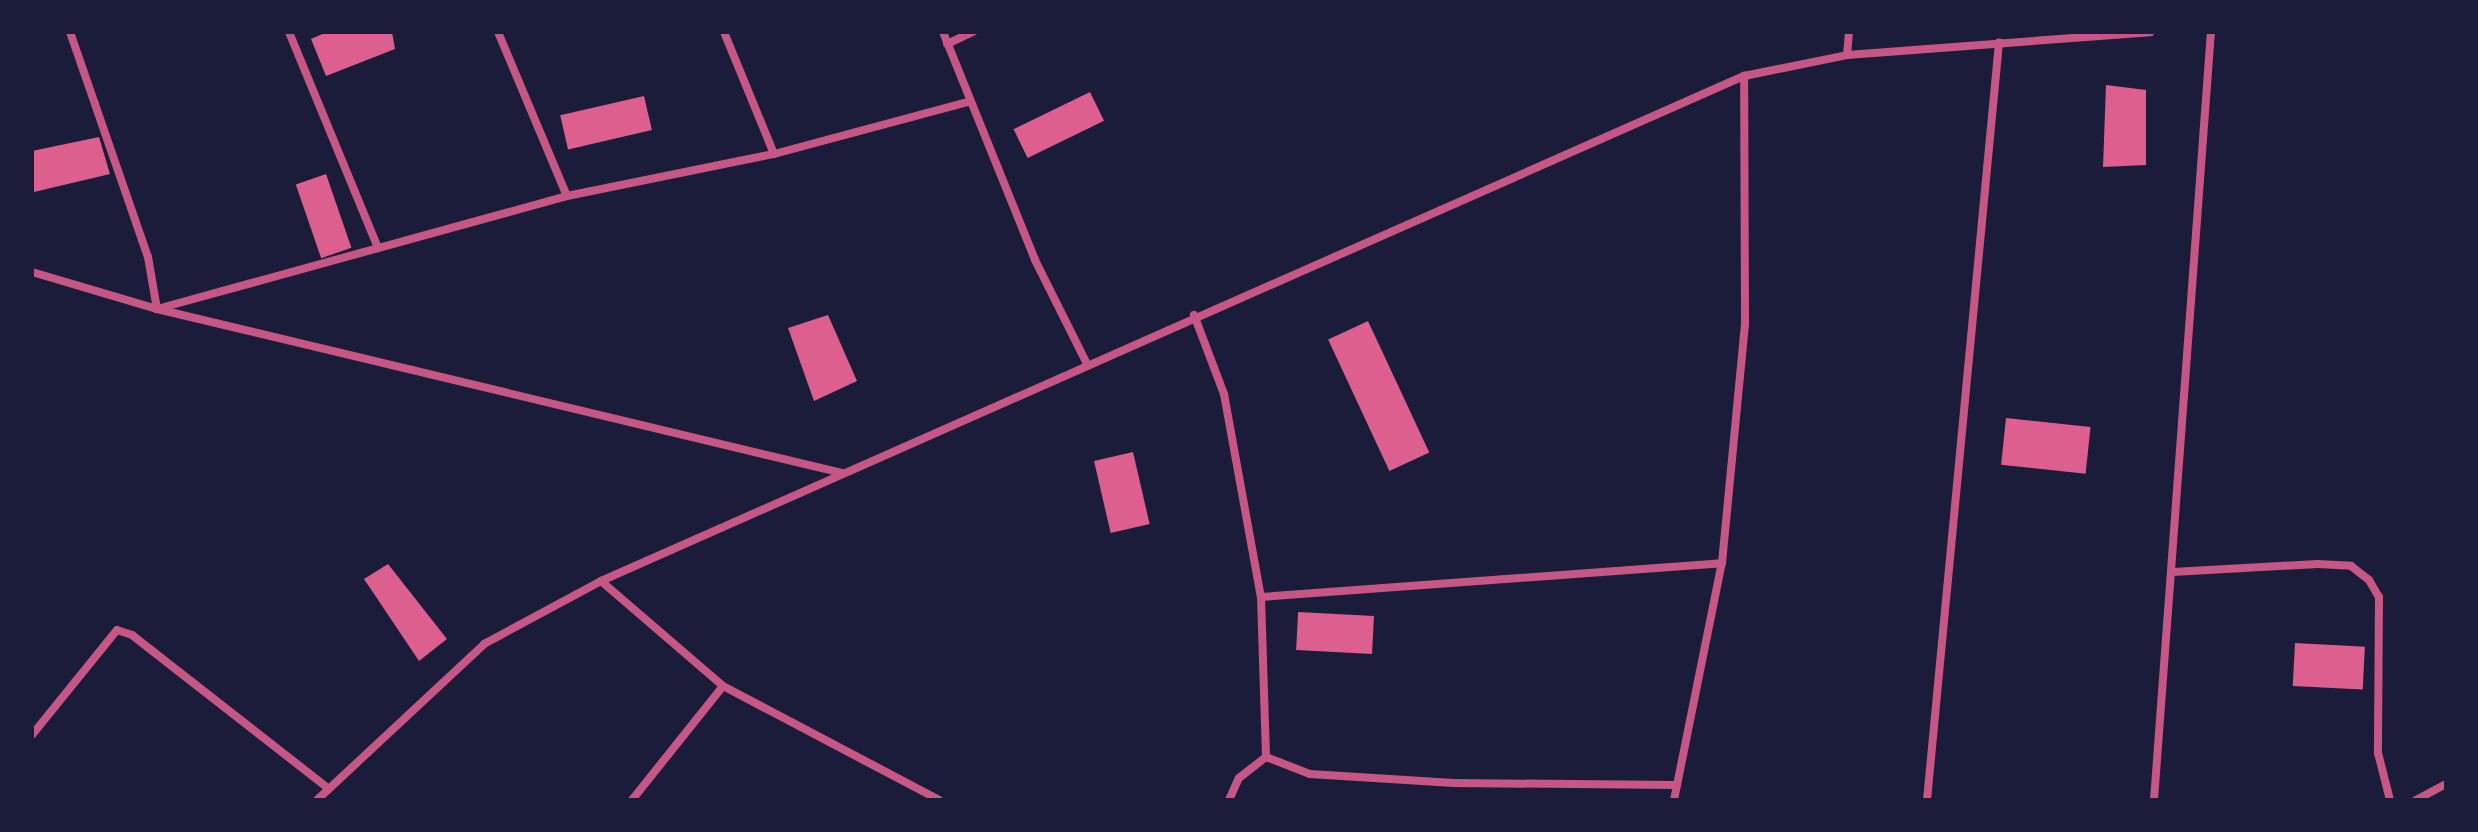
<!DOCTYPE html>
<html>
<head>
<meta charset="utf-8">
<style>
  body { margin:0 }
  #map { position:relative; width:2478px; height:832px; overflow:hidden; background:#1b1b3a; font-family:"Public Sans",sans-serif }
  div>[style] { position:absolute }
  .building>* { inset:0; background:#dd5f8e; transform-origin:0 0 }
  .minor>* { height:8px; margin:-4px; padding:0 4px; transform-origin:4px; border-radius:4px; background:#c65784 }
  span { translate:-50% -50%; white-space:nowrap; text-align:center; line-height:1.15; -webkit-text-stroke:6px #1b1b3a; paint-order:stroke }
  .frame { position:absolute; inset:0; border:34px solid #1b1b3a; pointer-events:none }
</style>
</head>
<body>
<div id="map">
  <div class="building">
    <i style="clip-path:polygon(327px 32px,392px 32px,395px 49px,326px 76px,311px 39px)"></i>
    <i style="clip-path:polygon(2106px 85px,2146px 90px,2146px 165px,2103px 167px)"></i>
    <i style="left:1090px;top:92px;width:32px;height:85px;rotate:64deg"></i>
    <i style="left:644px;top:96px;width:35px;height:86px;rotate:77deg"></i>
    <i style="clip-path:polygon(99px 137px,110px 174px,34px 192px,32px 151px)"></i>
    <i style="left:326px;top:174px;width:78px;height:32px;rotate:71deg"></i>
    <i style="clip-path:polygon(828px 315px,857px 381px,814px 401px,788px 328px)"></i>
    <i style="left:1368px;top:321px;width:145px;height:44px;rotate:65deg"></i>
    <i style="left:2006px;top:418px;width:85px;height:47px;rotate:6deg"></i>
    <i style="left:1133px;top:452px;width:74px;height:40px;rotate:77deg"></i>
    <i style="clip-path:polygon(388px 564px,447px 639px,419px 661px,364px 579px)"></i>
    <i style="left:1374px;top:616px;width:38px;height:76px;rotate:93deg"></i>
    <i style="left:2295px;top:643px;width:70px;height:43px;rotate:3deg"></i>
  </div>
  <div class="minor">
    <i style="left:70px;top:32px;width:238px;rotate:70.9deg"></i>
    <i style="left:148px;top:257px;width:53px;rotate:80.2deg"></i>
    <i style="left:157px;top:309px;width:425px;rotate:-15.4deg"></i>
    <i style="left:567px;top:196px;width:211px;rotate:-11.5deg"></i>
    <i style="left:774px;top:154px;width:201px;rotate:-15deg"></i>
    <i style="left:289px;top:32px;width:234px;rotate:67.6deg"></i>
    <i style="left:498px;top:32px;width:178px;rotate:67.2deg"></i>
    <i style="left:724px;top:32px;width:132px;rotate:67.7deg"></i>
    <i style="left:943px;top:32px;width:246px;rotate:68deg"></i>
    <i style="left:1035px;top:260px;width:114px;rotate:63.4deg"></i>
    <i style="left:947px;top:44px;width:29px;rotate:-25deg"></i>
    <i style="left:1847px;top:55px;width:23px;rotate:-85deg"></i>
    <i style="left:32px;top:272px;width:130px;rotate:16.5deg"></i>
    <i style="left:157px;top:309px;width:704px;rotate:13.46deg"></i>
    <i style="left:1194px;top:315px;width:85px;rotate:69.2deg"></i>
    <i style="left:1224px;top:394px;width:206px;rotate:79.7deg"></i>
    <i style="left:1261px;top:597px;width:160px;rotate:88.2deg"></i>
    <i style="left:2173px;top:572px;width:145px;rotate:-3.2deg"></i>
    <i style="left:2318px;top:564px;width:33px;rotate:3deg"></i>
    <i style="left:2351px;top:566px;width:23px;rotate:38deg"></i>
    <i style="left:2369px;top:580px;width:20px;rotate:60deg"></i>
    <i style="left:2379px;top:597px;width:156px;rotate:90.4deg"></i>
    <i style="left:2378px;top:753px;width:49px;rotate:75.7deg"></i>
    <i style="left:601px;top:581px;width:161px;rotate:40.7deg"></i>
    <i style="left:723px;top:686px;width:244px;rotate:27.8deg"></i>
    <i style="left:1261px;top:597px;width:462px;rotate:-4.2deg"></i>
    <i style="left:32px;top:735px;width:135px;rotate:-51deg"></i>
    <i style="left:117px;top:630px;width:16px;rotate:18deg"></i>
    <i style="left:132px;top:635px;width:249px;rotate:38deg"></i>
    <i style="left:1266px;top:757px;width:47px;rotate:21.1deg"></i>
    <i style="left:1310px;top:774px;width:144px;rotate:3.6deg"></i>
    <i style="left:1454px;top:783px;width:223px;rotate:0.5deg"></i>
    <i style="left:317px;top:800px;width:229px;rotate:-43deg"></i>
    <i style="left:484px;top:644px;width:133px;rotate:-28.3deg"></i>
    <i style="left:601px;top:581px;width:1250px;rotate:-23.84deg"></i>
    <i style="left:1744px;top:76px;width:105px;rotate:-11.5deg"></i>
    <i style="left:1847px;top:55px;width:304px;rotate:-4.3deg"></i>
    <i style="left:632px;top:800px;width:146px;rotate:-51.4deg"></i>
    <i style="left:1229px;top:800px;width:24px;rotate:-66deg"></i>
    <i style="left:1239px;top:778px;width:34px;rotate:-38deg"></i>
    <i style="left:1674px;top:800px;width:242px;rotate:-78.6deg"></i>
    <i style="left:1722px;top:563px;width:239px;rotate:-84.5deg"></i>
    <i style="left:1745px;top:325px;width:249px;rotate:-90.2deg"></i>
    <i style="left:1927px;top:800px;width:761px;rotate:-84.57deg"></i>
    <i style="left:2154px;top:800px;width:770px;rotate:-85.76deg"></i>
    <i style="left:2416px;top:800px;width:34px;rotate:-28deg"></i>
  </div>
  <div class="frame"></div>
</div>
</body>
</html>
